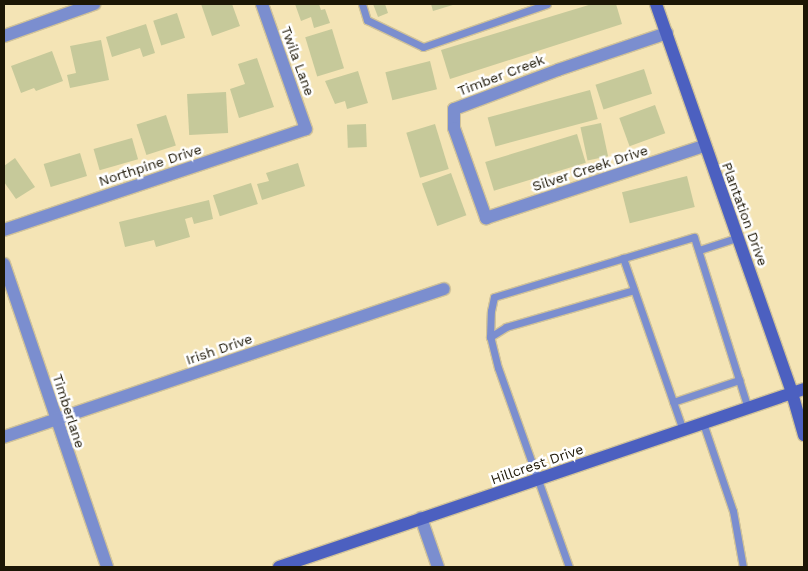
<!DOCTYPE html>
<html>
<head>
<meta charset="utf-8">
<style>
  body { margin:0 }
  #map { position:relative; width:808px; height:571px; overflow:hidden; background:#f4e4b5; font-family:"Work Sans",sans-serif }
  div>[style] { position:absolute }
  .building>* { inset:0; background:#c6c99a; transform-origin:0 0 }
  .roads { filter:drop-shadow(1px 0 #d1c399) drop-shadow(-1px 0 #d1c399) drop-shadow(0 1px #d1c399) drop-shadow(0 -1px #d1c399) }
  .lane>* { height:7px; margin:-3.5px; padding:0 3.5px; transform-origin:3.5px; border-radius:3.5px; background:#7b8ecf }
  .street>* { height:12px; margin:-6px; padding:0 6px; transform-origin:6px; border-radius:6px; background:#7b8ecf }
  .secondary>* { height:12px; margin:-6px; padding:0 6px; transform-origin:6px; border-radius:6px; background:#4c60c0 }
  span { translate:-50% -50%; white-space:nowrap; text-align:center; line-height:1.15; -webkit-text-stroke:5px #fff; paint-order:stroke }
  .street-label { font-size:14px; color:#1c1605 }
  .frame { position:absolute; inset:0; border:5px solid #1c1605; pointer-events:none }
</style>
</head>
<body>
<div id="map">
  <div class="building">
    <i style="clip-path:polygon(201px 4px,232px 4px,240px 26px,212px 36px)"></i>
    <i style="clip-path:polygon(295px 4px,319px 4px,321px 10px,325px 9px,330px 23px,314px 28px,311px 17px,301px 21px)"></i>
    <i style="clip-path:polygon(373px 4px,385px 4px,388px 13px,378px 17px)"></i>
    <i style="clip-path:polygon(431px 4px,456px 4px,433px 11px)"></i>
    <i style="clip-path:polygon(592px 4px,616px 4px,622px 24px,450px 79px,441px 50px)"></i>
    <i style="left:177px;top:13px;width:26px;height:25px;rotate:72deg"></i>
    <i style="clip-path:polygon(146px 24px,155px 53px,143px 57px,140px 48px,112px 57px,106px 37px)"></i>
    <i style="left:332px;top:29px;width:41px;height:28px;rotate:73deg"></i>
    <i style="clip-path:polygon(101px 40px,109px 80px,70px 88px,67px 75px,76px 73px,70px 46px)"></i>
    <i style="clip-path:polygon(52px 51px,63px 81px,36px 91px,34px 88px,21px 93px,11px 66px)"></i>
    <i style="clip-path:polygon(257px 58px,274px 107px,239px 118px,230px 89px,245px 84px,238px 64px)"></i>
    <i style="left:430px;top:61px;width:29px;height:46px;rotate:76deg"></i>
    <i style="left:644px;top:69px;width:26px;height:51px;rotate:72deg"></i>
    <i style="clip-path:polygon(358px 71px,368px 103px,347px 109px,345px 101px,335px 104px,325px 81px)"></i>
    <i style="left:590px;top:90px;width:30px;height:106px;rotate:75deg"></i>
    <i style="left:226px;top:92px;width:41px;height:39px;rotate:87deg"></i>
    <i style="left:655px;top:105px;width:30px;height:38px;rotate:70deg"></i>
    <i style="left:166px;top:115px;width:32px;height:31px;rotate:72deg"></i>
    <i style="left:601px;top:123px;width:34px;height:21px;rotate:78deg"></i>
    <i style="left:366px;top:124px;width:23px;height:19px;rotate:88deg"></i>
    <i style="left:435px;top:124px;width:47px;height:30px;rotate:73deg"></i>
    <i style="left:577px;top:134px;width:30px;height:96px;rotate:73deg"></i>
    <i style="left:132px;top:138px;width:22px;height:40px;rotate:74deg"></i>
    <i style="left:80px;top:153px;width:24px;height:38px;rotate:73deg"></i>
    <i style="clip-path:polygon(15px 158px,35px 187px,16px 199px,4px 182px,4px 166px)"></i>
    <i style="clip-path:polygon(298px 163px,305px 186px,262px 200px,257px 184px,269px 181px,266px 173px)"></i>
    <i style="left:451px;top:173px;width:45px;height:31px;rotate:70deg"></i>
    <i style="left:687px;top:176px;width:32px;height:67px;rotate:76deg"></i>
    <i style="left:251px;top:183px;width:22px;height:40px;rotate:72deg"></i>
    <i style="clip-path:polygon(209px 200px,213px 219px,194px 224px,192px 217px,185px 219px,190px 237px,156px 247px,154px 240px,125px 247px,119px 222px)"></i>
  </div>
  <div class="roads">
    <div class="lane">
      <i style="left:362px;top:4px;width:17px;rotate:73deg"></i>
      <i style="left:367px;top:20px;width:62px;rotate:25.7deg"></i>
      <i style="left:423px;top:47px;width:131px;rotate:-19.1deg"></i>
      <i style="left:699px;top:250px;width:40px;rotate:-18deg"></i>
      <i style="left:623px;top:258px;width:182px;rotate:70.8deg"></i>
      <i style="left:490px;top:337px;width:26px;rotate:-88deg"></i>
      <i style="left:491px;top:311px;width:14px;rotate:-78deg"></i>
      <i style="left:494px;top:297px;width:209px;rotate:-16.7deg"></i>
      <i style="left:694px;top:237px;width:179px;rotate:72.5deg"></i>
      <i style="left:673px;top:402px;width:70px;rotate:-18.4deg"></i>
      <i style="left:703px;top:423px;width:93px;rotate:71.2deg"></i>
      <i style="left:733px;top:511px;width:57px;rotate:79.9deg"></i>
      <i style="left:569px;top:567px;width:211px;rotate:-109.6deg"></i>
      <i style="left:498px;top:368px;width:32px;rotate:-104deg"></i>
      <i style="left:490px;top:337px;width:19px;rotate:-32deg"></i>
      <i style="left:506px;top:327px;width:133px;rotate:-16.1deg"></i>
    </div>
    <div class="street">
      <i style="left:667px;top:33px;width:115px;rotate:161.3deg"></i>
      <i style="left:558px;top:70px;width:111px;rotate:159.4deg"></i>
      <i style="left:454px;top:109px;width:19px;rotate:90deg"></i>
      <i style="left:454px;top:128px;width:96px;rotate:70.4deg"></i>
      <i style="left:486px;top:218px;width:230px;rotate:-18.3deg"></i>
      <i style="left:4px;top:36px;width:96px;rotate:-19.6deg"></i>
      <i style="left:4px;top:230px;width:318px;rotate:-18.5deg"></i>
      <i style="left:306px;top:129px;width:133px;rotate:-109.4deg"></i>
      <i style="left:4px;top:264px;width:320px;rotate:71.2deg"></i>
      <i style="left:4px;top:437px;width:464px;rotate:-18.6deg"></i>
      <i style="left:421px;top:518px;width:52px;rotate:70.9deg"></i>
    </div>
    <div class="secondary">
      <i style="left:656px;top:4px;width:412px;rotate:70.7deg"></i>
      <i style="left:792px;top:393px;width:44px;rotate:74.1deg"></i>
      <i style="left:279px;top:567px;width:554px;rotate:-18.73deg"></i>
    </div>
  </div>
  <div class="street-label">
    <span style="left:298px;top:61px;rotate:70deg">Twila Lane</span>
    <span style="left:501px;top:75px;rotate:-21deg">Timber Creek</span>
    <span style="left:150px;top:165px;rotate:-18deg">Northpine Drive</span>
    <span style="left:590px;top:168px;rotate:-18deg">Silver Creek Drive</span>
    <span style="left:745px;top:214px;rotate:70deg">Plantation Drive</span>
    <span style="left:219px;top:349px;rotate:-19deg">Irish Drive</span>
    <span style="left:69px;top:411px;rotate:72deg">Timberlane</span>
    <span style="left:537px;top:464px;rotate:-19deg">Hillcrest Drive</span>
  </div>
  <div class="frame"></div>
</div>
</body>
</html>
